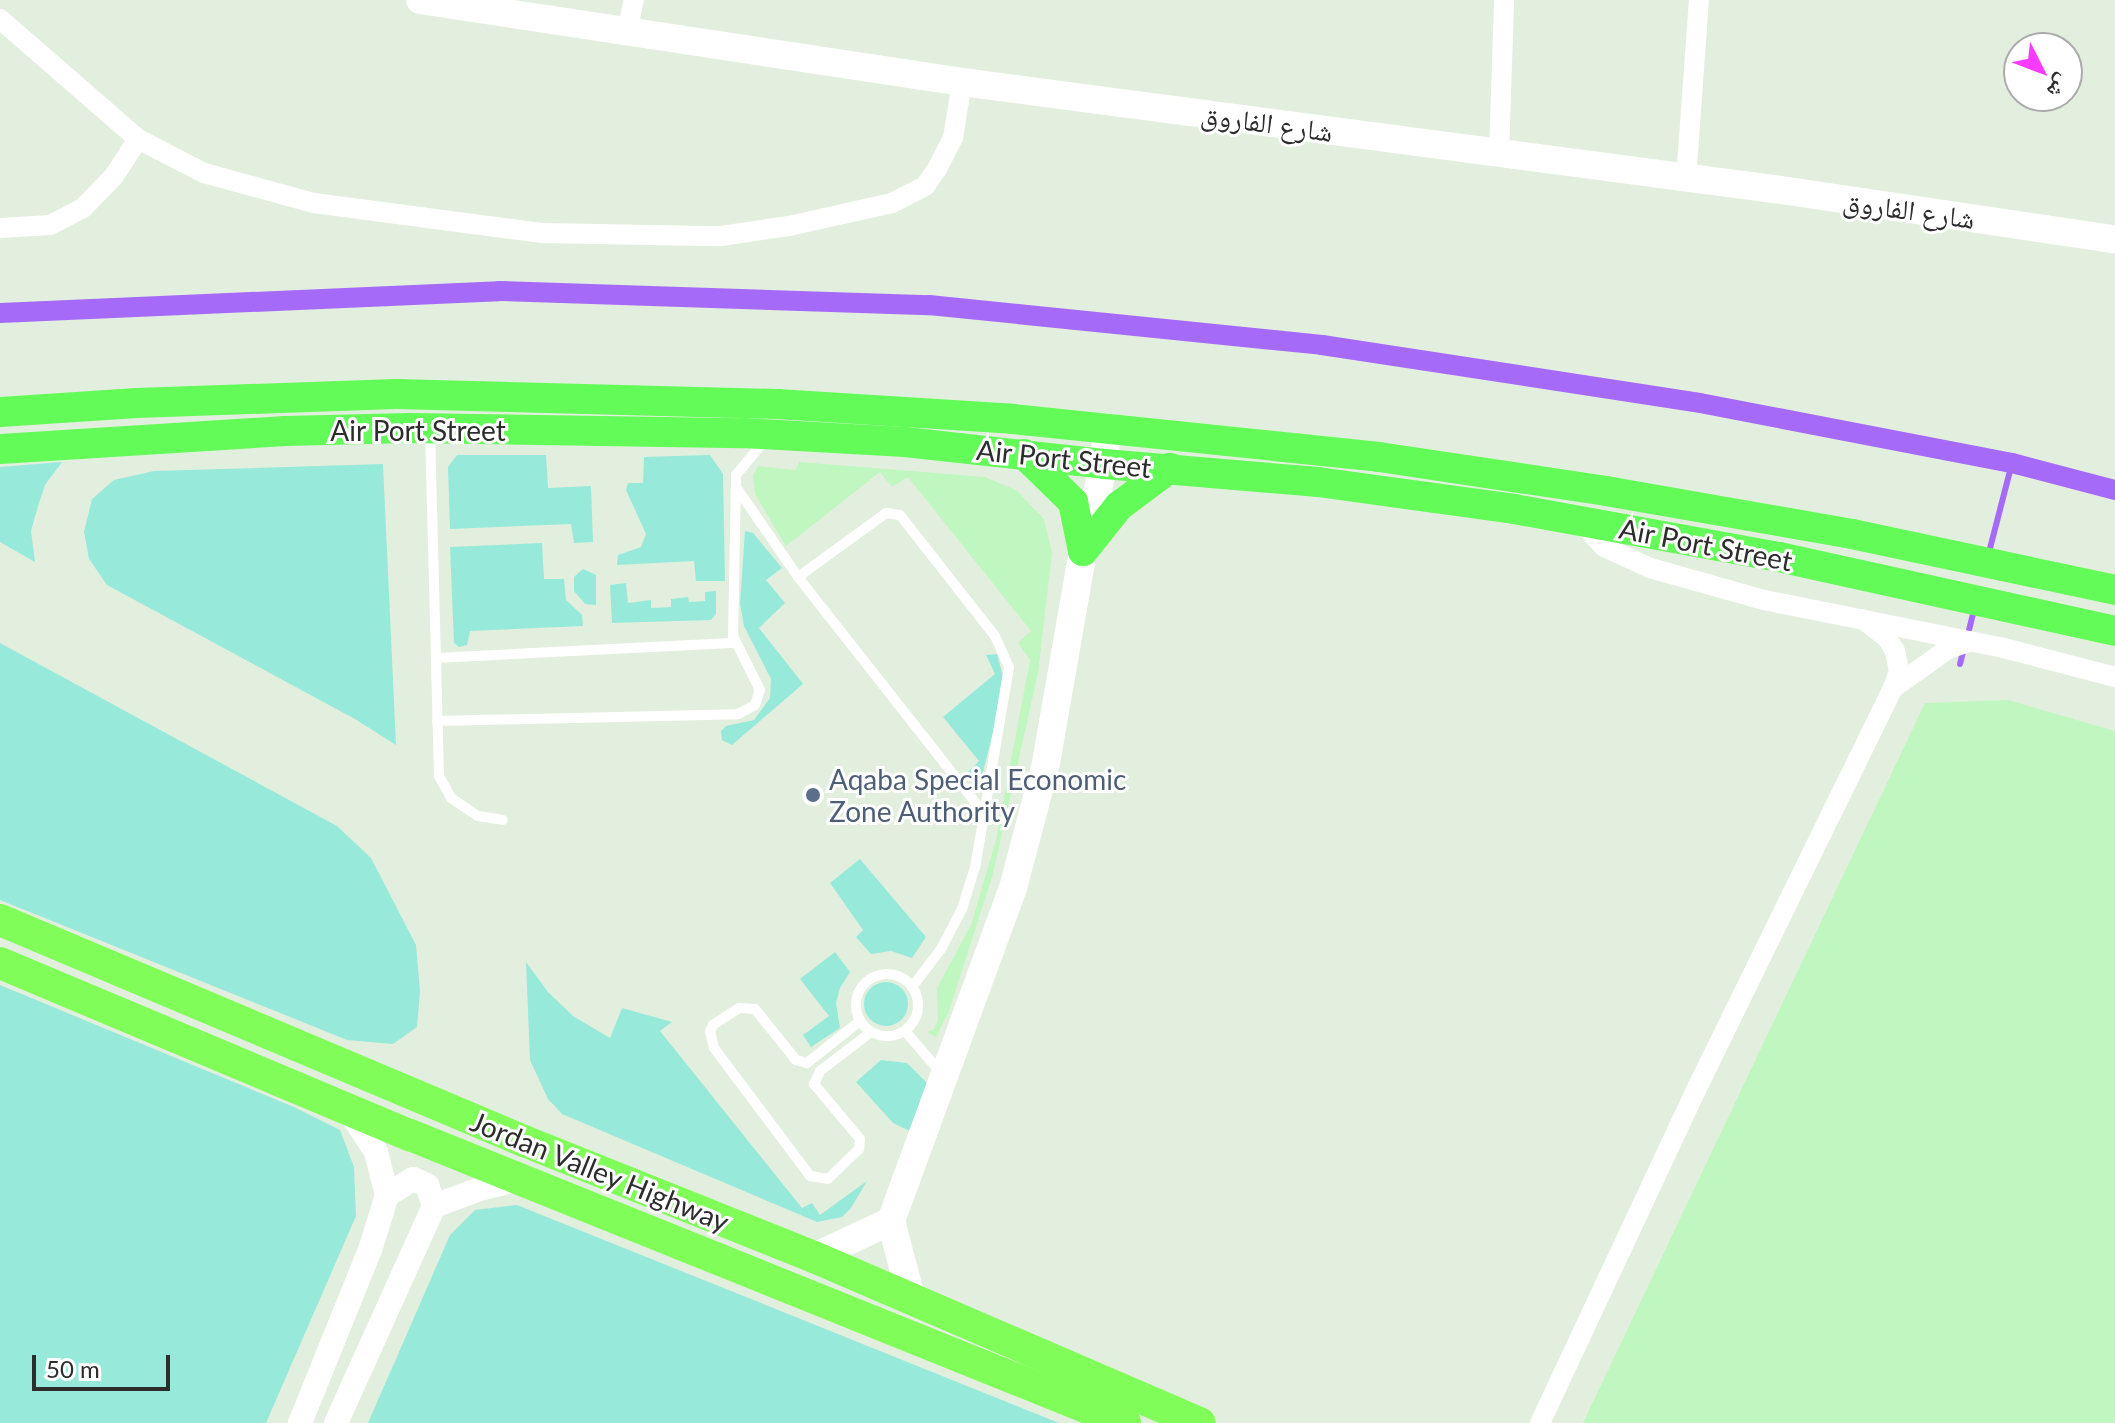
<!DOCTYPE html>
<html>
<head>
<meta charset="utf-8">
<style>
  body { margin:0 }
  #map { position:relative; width:2115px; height:1423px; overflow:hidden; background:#e3efde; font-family:Lato,"Noto Naskh Arabic",sans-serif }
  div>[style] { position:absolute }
  .green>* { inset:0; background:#97e9da }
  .round { border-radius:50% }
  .sand>* { inset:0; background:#c0f6c0 }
  .stream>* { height:6px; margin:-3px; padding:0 3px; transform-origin:3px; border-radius:3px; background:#a66af8 }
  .canal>* { height:20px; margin:-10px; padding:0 10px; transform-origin:10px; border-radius:10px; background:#a66af8 }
  .service>* { height:10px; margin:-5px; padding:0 5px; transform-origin:5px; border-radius:5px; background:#fff }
  .service>.ring { margin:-5px; padding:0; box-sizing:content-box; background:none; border:10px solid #fff; border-radius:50% }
  .minor>* { height:20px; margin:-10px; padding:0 10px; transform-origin:10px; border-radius:10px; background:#fff }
  .tertiary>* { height:24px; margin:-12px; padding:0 12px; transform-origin:12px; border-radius:12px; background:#fff }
  .secondary>* { height:28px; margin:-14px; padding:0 14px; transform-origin:14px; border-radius:14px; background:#fff }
  .primary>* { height:30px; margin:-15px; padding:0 15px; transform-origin:15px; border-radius:15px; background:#63fb57 }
  .trunk>* { height:32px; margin:-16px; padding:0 16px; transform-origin:16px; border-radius:16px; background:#80fd58 }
  .dots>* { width:22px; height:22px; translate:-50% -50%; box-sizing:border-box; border:4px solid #fff; border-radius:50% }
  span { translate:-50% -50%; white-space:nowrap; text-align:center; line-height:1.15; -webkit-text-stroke:6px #fff; paint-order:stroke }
  .street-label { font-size:28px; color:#2d2d2d }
  .service-label { font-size:28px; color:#4e5e75 }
  .left { translate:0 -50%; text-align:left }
  .north { position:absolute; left:2003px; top:32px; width:80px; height:80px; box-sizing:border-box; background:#fff; border:2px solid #ababab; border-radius:50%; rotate:132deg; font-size:22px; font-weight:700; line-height:32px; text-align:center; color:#2d2d2d }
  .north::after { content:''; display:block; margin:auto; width:28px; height:36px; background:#f93bff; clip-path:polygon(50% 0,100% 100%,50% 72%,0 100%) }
  .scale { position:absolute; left:32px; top:1355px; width:138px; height:36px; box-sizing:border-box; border:4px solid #2d2d2d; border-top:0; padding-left:10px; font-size:24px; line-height:28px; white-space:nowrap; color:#2d2d2d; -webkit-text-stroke:6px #fff; paint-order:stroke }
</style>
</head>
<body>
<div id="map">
  <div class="green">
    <i style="clip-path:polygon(457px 455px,546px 455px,548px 488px,591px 486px,593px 542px,574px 543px,571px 524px,450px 529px,448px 467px)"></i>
    <i style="clip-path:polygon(710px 455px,723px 474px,725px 581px,696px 581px,694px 561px,617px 565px,618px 555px,641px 547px,646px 534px,626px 490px,628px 483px,643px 483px,644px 457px)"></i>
    <i style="clip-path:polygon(62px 462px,45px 485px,38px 506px,31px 531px,35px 562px,0 542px,0 467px)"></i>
    <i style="clip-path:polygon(383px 464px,396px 745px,355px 719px,107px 585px,89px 559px,84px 532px,92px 499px,114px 480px,154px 471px)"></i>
    <i style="clip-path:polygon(745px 531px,753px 533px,782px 568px,766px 580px,785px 603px,759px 628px,803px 684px,732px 745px,722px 740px,721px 731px,726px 726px,754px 720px,770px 698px,771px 679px,744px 626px,740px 604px)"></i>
    <i style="clip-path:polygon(542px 543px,544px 579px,564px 579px,566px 600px,582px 615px,583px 626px,470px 631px,467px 645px,459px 647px,454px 643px,450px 547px)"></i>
    <i style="clip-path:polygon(583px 569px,596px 575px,596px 605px,585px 604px,574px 591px,574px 577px)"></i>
    <i style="clip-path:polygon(626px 583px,628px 603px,651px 600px,651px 608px,671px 607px,671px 599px,688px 597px,689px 602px,705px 601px,705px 592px,716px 591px,716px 614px,711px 620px,612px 623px,610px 585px)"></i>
    <i style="clip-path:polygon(0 643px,337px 826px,371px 858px,416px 945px,420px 991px,417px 1027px,393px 1044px,347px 1040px,0 900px)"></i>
    <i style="clip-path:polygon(997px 654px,1005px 684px,983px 772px,975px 779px,968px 772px,979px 761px,943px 717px,995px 674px,986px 655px)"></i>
    <i style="clip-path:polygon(860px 859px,926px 937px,912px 958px,891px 951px,871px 954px,856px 937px,863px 930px,830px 883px)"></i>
    <i style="clip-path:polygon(835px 952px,850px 972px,840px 988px,836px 1003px,840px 1028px,811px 1047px,803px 1035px,829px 1016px,800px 979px)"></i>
    <i style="clip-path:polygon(526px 962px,548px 992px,573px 1016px,610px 1038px,622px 1008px,672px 1022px,660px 1031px,802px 1208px,812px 1203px,820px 1215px,867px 1181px,851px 1208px,842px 1217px,817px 1222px,562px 1114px,548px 1099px,530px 1060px)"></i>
    <i class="round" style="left:864px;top:982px;width:44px;height:44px"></i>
    <i style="clip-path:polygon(0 985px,294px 1107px,340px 1130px,354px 1167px,356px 1216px,266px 1423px,0 1423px)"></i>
    <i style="clip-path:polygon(881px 1060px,907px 1063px,930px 1086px,910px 1131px,893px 1123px,856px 1082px)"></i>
    <i style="clip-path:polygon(517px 1205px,1059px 1423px,368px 1423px,450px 1235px,475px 1210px)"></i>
  </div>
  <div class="sand">
    <i style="clip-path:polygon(799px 462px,985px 477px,1016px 490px,1044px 519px,1052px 553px,1038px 673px,993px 874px,949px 1011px,936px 1037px,927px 1032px,934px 1029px,938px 1020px,937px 988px,971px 925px,996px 840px,1030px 660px,1018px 643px,1031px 631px,908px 477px,892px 487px,880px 472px,786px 546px,755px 494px,753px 475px,758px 466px,796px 470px)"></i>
    <i style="clip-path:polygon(2008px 700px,2115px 731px,2115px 1423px,1583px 1423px,1925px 703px)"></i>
  </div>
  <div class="stream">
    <i style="left:1988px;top:556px;width:96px;rotate:-75.5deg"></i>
    <i style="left:1967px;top:638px;width:29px;rotate:-76deg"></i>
    <i style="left:1960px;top:664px;width:16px;rotate:-76deg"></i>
  </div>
  <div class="canal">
    <i style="left:0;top:313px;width:499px;rotate:-2.5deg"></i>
    <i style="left:499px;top:291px;width:430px;rotate:1.9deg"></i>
    <i style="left:929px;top:305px;width:395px;rotate:5.8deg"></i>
    <i style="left:1322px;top:345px;width:382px;rotate:8.7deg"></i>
    <i style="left:1700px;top:403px;width:318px;rotate:10.9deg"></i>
    <i style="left:2012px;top:463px;width:106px;rotate:14.7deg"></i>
  </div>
  <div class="service">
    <i style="left:430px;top:431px;width:345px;rotate:88.5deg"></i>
    <i style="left:439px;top:776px;width:25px;rotate:61deg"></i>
    <i style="left:451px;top:798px;width:32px;rotate:34deg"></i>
    <i style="left:478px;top:816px;width:25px;rotate:9deg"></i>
    <i style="left:736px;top:487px;width:109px;rotate:55.4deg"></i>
    <i style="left:798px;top:577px;width:109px;rotate:-36deg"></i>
    <i style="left:886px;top:513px;width:14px;rotate:8deg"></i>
    <i style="left:900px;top:515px;width:154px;rotate:51.9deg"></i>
    <i style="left:995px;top:636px;width:34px;rotate:66deg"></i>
    <i style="left:1009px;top:667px;width:203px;rotate:99.6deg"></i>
    <i style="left:975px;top:867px;width:44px;rotate:107.2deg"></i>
    <i style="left:962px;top:909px;width:45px;rotate:117.7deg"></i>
    <i style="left:941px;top:949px;width:48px;rotate:127.3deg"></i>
    <i style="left:798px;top:577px;width:304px;rotate:51.8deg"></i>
    <i style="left:436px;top:658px;width:300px;rotate:-2.9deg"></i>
    <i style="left:437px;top:721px;width:301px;rotate:-1.3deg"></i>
    <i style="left:738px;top:714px;width:19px;rotate:-28deg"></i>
    <i style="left:755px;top:705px;width:16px;rotate:-72deg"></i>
    <i style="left:760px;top:690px;width:60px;rotate:-116.6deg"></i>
    <i style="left:733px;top:636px;width:161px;rotate:-88.9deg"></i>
    <i style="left:736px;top:475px;width:45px;rotate:-50.4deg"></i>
    <i class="ring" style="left:856px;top:974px;width:52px;height:52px"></i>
    <i style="left:860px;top:1021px;width:68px;rotate:141.6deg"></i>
    <i style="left:807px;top:1063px;width:11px;rotate:-165deg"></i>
    <i style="left:796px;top:1060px;width:65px;rotate:-128.8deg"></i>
    <i style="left:755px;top:1009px;width:16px;rotate:-176deg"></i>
    <i style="left:739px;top:1008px;width:31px;rotate:147deg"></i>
    <i style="left:713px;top:1025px;width:7px;rotate:117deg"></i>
    <i style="left:710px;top:1031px;width:17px;rotate:77deg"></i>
    <i style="left:714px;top:1048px;width:160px;rotate:53.1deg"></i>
    <i style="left:810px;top:1176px;width:18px;rotate:9deg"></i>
    <i style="left:828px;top:1179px;width:43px;rotate:-44.1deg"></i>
    <i style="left:859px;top:1149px;width:10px;rotate:-84deg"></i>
    <i style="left:860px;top:1139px;width:72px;rotate:-129.9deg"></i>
    <i style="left:814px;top:1084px;width:14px;rotate:-65deg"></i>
    <i style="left:820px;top:1071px;width:64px;rotate:-37.4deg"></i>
    <i style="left:905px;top:1031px;width:58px;rotate:49.2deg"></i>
  </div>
  <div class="minor">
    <i style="left:0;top:19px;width:183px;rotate:41deg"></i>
    <i style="left:138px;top:139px;width:74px;rotate:27.3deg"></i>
    <i style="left:204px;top:173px;width:114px;rotate:15.3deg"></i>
    <i style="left:314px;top:203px;width:229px;rotate:7.5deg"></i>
    <i style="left:541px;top:233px;width:180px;rotate:1deg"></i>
    <i style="left:721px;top:236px;width:69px;rotate:-8.4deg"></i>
    <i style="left:789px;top:226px;width:106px;rotate:-12.6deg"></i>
    <i style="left:892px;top:203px;width:37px;rotate:-27deg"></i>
    <i style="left:925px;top:186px;width:21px;rotate:-55deg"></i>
    <i style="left:937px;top:169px;width:35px;rotate:-63deg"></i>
    <i style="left:953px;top:138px;width:57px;rotate:-80.9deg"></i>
    <i style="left:627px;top:32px;width:33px;rotate:-78deg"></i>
    <i style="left:1499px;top:154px;width:154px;rotate:-88.1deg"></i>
    <i style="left:1686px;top:180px;width:180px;rotate:-85.9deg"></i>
    <i style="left:0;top:228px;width:50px;rotate:-3.4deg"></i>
    <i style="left:50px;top:225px;width:37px;rotate:-27deg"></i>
    <i style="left:83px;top:208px;width:45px;rotate:-45.9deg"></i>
    <i style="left:114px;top:176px;width:44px;rotate:-57deg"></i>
    <i style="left:1580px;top:521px;width:35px;rotate:47deg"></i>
    <i style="left:1604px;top:547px;width:51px;rotate:24.5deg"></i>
    <i style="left:1650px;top:568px;width:118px;rotate:15.7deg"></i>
    <i style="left:1764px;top:600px;width:241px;rotate:11.3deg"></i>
    <i style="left:2000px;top:647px;width:119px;rotate:14.6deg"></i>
    <i style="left:1893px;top:688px;width:67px;rotate:-35.3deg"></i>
    <i style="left:1948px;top:649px;width:24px;rotate:-19deg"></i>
    <i style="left:1540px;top:1423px;width:365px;rotate:-64.9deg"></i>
    <i style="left:1695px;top:1092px;width:450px;rotate:-63.9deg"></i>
    <i style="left:1893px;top:688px;width:18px;rotate:-71deg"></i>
    <i style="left:1899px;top:671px;width:20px;rotate:-101deg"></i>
    <i style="left:1895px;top:651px;width:15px;rotate:-122deg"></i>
    <i style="left:1887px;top:638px;width:31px;rotate:-142deg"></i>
  </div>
  <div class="tertiary">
    <i style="left:434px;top:1206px;width:52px;rotate:-20.2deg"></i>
    <i style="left:483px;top:1188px;width:39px;rotate:-13deg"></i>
    <i style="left:300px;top:1423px;width:187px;rotate:-68deg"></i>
    <i style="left:370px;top:1250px;width:58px;rotate:-72.8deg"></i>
    <i style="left:387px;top:1195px;width:44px;rotate:-104.3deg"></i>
    <i style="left:376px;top:1152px;width:51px;rotate:-123.1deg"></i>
    <i style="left:336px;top:1423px;width:238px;rotate:-65.7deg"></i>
    <i style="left:434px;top:1206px;width:22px;rotate:-108deg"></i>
    <i style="left:427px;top:1185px;width:15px;rotate:-157deg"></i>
    <i style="left:413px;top:1179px;width:31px;rotate:148deg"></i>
  </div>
  <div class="secondary">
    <i style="left:420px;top:0;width:548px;rotate:8.6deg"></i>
    <i style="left:962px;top:82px;width:833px;rotate:7.52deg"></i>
    <i style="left:1788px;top:191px;width:331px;rotate:8.4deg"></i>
    <i style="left:814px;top:1257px;width:85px;rotate:-25.1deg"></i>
    <i style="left:912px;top:1301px;width:83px;rotate:-104.7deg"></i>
    <i style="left:891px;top:1221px;width:355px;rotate:-69.9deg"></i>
    <i style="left:1013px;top:888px;width:129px;rotate:-75.2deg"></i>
    <i style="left:1046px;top:763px;width:215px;rotate:-80.1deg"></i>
    <i style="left:1083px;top:551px;width:89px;rotate:-76.4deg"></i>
    <i style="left:1104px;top:464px;width:37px;rotate:-85deg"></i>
  </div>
  <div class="primary">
    <i style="left:0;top:412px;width:137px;rotate:-3.8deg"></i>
    <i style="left:137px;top:403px;width:259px;rotate:-2deg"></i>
    <i style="left:396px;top:394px;width:381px;rotate:1.5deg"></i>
    <i style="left:777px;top:404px;width:236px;rotate:3.6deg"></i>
    <i style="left:1013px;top:419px;width:368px;rotate:5.9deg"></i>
    <i style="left:1379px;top:457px;width:230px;rotate:8.5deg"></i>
    <i style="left:1606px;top:491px;width:250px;rotate:9.9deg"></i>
    <i style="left:1852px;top:534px;width:269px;rotate:12deg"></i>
    <i style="left:0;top:449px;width:286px;rotate:-3.6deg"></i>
    <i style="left:285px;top:431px;width:124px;rotate:-1.4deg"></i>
    <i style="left:409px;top:428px;width:334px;rotate:0.9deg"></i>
    <i style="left:743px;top:433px;width:162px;rotate:3.2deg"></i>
    <i style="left:905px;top:442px;width:200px;rotate:6.3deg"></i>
    <i style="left:1104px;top:464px;width:215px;rotate:4.8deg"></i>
    <i style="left:1318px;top:482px;width:198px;rotate:7.8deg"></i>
    <i style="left:1514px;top:509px;width:269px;rotate:10.3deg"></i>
    <i style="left:1779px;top:557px;width:344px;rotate:12.4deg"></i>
    <i style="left:1024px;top:454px;width:69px;rotate:44.4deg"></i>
    <i style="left:1073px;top:502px;width:50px;rotate:78.5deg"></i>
    <i style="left:1083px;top:551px;width:58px;rotate:-51.3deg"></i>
    <i style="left:1119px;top:506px;width:64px;rotate:-36.7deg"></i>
  </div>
  <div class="trunk">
    <i style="left:0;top:920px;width:569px;rotate:22.87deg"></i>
    <i style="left:524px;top:1141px;width:312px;rotate:21.8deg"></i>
    <i style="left:814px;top:1257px;width:420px;rotate:23.3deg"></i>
    <i style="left:0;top:963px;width:445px;rotate:22.8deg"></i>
    <i style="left:410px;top:1135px;width:771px;rotate:21.94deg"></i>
  </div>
  <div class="dots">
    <i style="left:813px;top:795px;background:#5c6f8a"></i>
  </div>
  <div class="street-label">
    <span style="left:1267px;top:122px;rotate:8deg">شارع الفاروق</span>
    <span style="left:1909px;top:209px;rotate:8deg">شارع الفاروق</span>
    <span style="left:418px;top:430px">Air Port Street</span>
    <span style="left:1064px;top:458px;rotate:6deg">Air Port Street</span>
    <span style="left:1706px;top:544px;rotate:11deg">Air Port Street</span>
    <span style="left:600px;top:1171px;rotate:22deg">Jordan Valley Highway</span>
  </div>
  <div class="service-label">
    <span class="left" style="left:829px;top:795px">Aqaba Special Economic<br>Zone Authority</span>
  </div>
  <div class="north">ش</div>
  <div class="scale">50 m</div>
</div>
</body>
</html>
